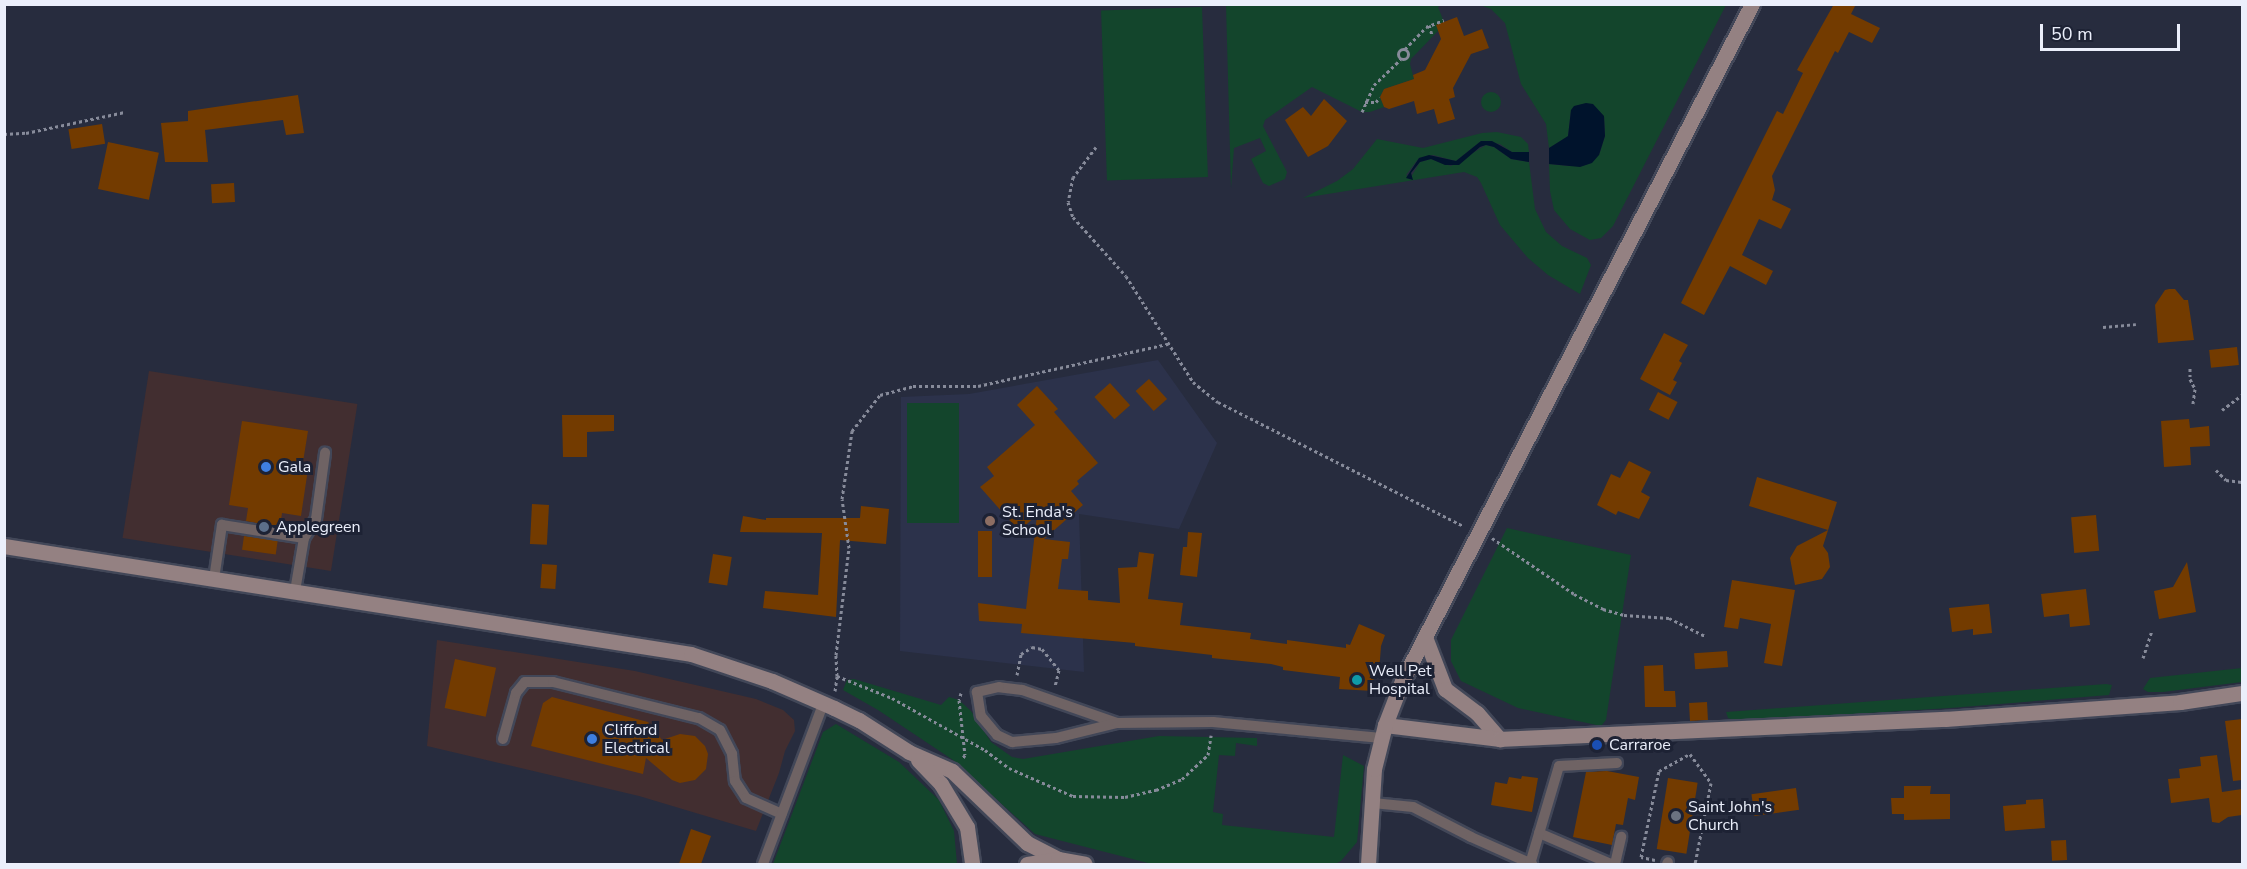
<!DOCTYPE html>
<html>
<head>
<meta charset="utf-8">
<style>
  body { margin:0 }
  #map { position:relative; width:2247px; height:869px; overflow:hidden; background:#272c3e; font-family:"Nunito Sans",sans-serif }
  div>[style] { position:absolute }
  .commercial>* { inset:0; background:#422e30; transform-origin:0 0 }
  .built>* { inset:0; background:#2c324b }
  .green>* { inset:0; background:#13452c; transform-origin:0 0 }
  .round { border-radius:50% }
  .water>* { inset:0; background:#00132c }
  .building>* { inset:0; background:#733b00; transform-origin:0 0 }
  .path>* { height:3px; margin-top:-1.5px; transform-origin:0; background:repeating-linear-gradient(90deg,#878b9a 0 3px,transparent 0 6px) }
  .path>.ring { margin:-1.5px; padding:0; box-sizing:content-box; background:none; border:3px solid #878b9a; border-radius:50% }
  .roads { filter:drop-shadow(2px 0 #424758) drop-shadow(-2px 0 #424758) drop-shadow(0 2px #424758) drop-shadow(0 -2px #424758) }
  .service>* { height:10px; margin:-5px; padding:0 5px; transform-origin:5px; border-radius:5px; background:#6f6364 }
  .secondary>* { height:15px; margin:-7.5px; padding:0 7.5px; transform-origin:7.5px; border-radius:7.5px; background:#948182 }
  .dots>* { width:16px; height:16px; translate:-50% -50%; box-sizing:border-box; border:3px solid #1d2234; border-radius:50% }
  span { translate:-50% -50%; white-space:nowrap; text-align:center; line-height:1.15; -webkit-text-stroke:6px #1d2234; paint-order:stroke }
  .poi-label { font-size:16px; color:#ebeffb }
  .left { translate:0 -50%; text-align:left }
  .frame { position:absolute; inset:0; border:6px solid #ebeffb; pointer-events:none }
  .scale { position:absolute; left:2040px; top:24px; width:140px; height:27px; box-sizing:border-box; border:3px solid #ebeffb; border-top:0; padding-left:8px; font-size:18px; line-height:21px; white-space:nowrap; color:#ebeffb; -webkit-text-stroke:4px #1d2234; paint-order:stroke }
</style>
</head>
<body>
<div id="map">
  <div class="commercial">
    <i style="left:149px;top:371px;width:211px;height:169px;rotate:9deg"></i>
    <i style="clip-path:polygon(437px 640px,635px 671px,756px 699px,783px 710px,794px 720px,795px 731px,785px 751px,779px 773px,756px 831px,639px 796px,427px 746px)"></i>
  </div>
  <div class="built">
    <i style="clip-path:polygon(1158px 360px,1217px 443px,1179px 529px,1079px 514px,1084px 672px,900px 651px,901px 397px,969px 394px)"></i>
  </div>
  <div class="green">
    <i style="clip-path:polygon(1226px 5px,1441px 5px,1438px 7px,1444px 22px,1437px 25px,1438px 31px,1411px 59px,1410px 64px,1414px 79px,1384px 89px,1380px 97px,1384px 107px,1370px 112px,1362px 112px,1312px 87px,1265px 120px,1263px 126px,1287px 172px,1285px 179px,1269px 186px,1263px 183px,1251px 159px,1266px 151px,1260px 138px,1234px 148px,1231px 188px)"></i>
    <i style="clip-path:polygon(1480px 5px,1726px 5px,1613px 226px,1601px 238px,1590px 240px,1570px 229px,1554px 210px,1550px 191px,1549px 164px,1569px 166px,1599px 155px,1605px 136px,1604px 116px,1571px 110px,1568px 137px,1549px 148px,1546px 124px,1521px 84px,1505px 23px,1491px 9px)"></i>
    <i style="left:1202px;top:7px;width:170px;height:101px;rotate:88deg"></i>
    <i class="round" style="left:1481px;top:92px;width:20px;height:20px"></i>
    <i style="clip-path:polygon(1497px 132px,1521px 137px,1528px 144px,1529px 152px,1512px 152px,1500px 144px,1481px 141px,1456px 161px,1433px 155px,1419px 158px,1406px 175px,1411px 177px,1420px 162px,1431px 159px,1451px 166px,1486px 145px,1494px 147px,1511px 159px,1529px 162px,1535px 209px,1546px 232px,1562px 246px,1587px 258px,1591px 265px,1580px 294px,1548px 275px,1528px 258px,1500px 225px,1481px 183px,1477px 177px,1464px 172px,1303px 198px,1337px 181px,1353px 169px,1377px 139px,1423px 148px,1482px 133px)"></i>
    <i style="left:907px;top:403px;width:52px;height:120px"></i>
    <i style="clip-path:polygon(1507px 528px,1631px 555px,1606px 720px,1601px 726px,1518px 708px,1461px 681px,1451px 661px,1451px 640px)"></i>
    <i style="clip-path:polygon(2242px 668px,2242px 682px,2163px 692px,2148px 692px,2143px 689px,2150px 678px)"></i>
    <i style="clip-path:polygon(854px 679px,941px 705px,949px 697px,959px 700px,971px 711px,991px 742px,1012px 757px,1023px 759px,1159px 736px,1257px 738px,1257px 746px,1236px 743px,1235px 756px,1219px 755px,1213px 812px,1223px 814px,1222px 825px,1334px 837px,1343px 755px,1364px 766px,1357px 842px,1341px 861px,1335px 864px,1152px 864px,1035px 834px,953px 760px,878px 710px,843px 690px,847px 680px)"></i>
    <i style="clip-path:polygon(2106px 684px,2112px 685px,2109px 695px,1950px 708px,1737px 721px,1728px 718px,1726px 712px)"></i>
    <i style="clip-path:polygon(836px 724px,899px 762px,939px 800px,954px 831px,957px 864px,773px 864px,823px 732px)"></i>
  </div>
  <div class="water">
    <i style="clip-path:polygon(1586px 103px,1593px 104px,1604px 116px,1605px 136px,1599px 155px,1592px 163px,1580px 167px,1549px 164px,1549px 148px,1568px 136px,1571px 110px,1574px 106px)"></i>
    <i style="clip-path:polygon(1481px 141px,1492px 141px,1512px 152px,1529px 152px,1529px 162px,1511px 159px,1494px 147px,1486px 145px,1480px 147px,1459px 165px,1445px 165px,1431px 159px,1420px 162px,1411px 173px,1413px 180px,1406px 178px,1419px 158px,1429px 155px,1456px 161px)"></i>
  </div>
  <div class="building">
    <i style="clip-path:polygon(1834px 4px,1856px 4px,1851px 14px,1880px 28px,1872px 43px,1849px 32px,1838px 53px,1835px 51px,1772px 176px,1775px 190px,1772px 200px,1791px 209px,1781px 229px,1759px 219px,1742px 255px,1773px 271px,1766px 285px,1730px 266px,1704px 315px,1681px 303px,1777px 111px,1783px 114px,1803px 73px,1797px 70px)"></i>
    <i style="clip-path:polygon(1457px 17px,1464px 36px,1482px 29px,1489px 48px,1471px 54px,1453px 88px,1455px 97px,1449px 99px,1455px 119px,1438px 124px,1434px 109px,1417px 114px,1414px 101px,1389px 109px,1384px 107px,1380px 97px,1384px 89px,1414px 79px,1413px 75px,1425px 70px,1441px 39px,1436px 25px)"></i>
    <i style="clip-path:polygon(298px 95px,304px 133px,286px 135px,283px 120px,205px 130px,208px 162px,165px 162px,161px 123px,188px 121px,188px 111px)"></i>
    <i style="clip-path:polygon(1324px 99px,1347px 121px,1328px 146px,1308px 157px,1285px 120px,1303px 107px,1311px 116px)"></i>
    <i style="left:102px;top:124px;width:20px;height:34px;rotate:81deg"></i>
    <i style="left:108px;top:142px;width:52px;height:48px;rotate:12deg"></i>
    <i style="left:234px;top:183px;width:19px;height:23px;rotate:87deg"></i>
    <i style="clip-path:polygon(2169px 289px,2175px 289px,2184px 300px,2188px 300px,2194px 340px,2158px 343px,2155px 305px,2165px 290px)"></i>
    <i style="clip-path:polygon(1664px 333px,1688px 345px,1679px 361px,1682px 363px,1673px 380px,1677px 382px,1670px 395px,1640px 379px)"></i>
    <i style="left:2237px;top:347px;width:18px;height:28px;rotate:84deg"></i>
    <i style="left:1149px;top:379px;width:27px;height:18px;rotate:48deg"></i>
    <i style="left:1110px;top:383px;width:30px;height:21px;rotate:48deg"></i>
    <i style="clip-path:polygon(1037px 386px,1058px 409px,1054px 412px,1098px 463px,1077px 481px,1079px 484px,1071px 491px,1083px 505px,1044px 539px,1070px 542px,1068px 559px,1062px 559px,1058px 589px,1088px 591px,1088px 600px,1120px 603px,1118px 568px,1137px 567px,1139px 552px,1154px 554px,1148px 599px,1183px 603px,1180px 625px,1251px 633px,1250px 639px,1287px 644px,1287px 640px,1346px 648px,1346px 644px,1350px 645px,1359px 624px,1385px 635px,1381px 646px,1379px 672px,1374px 671px,1373px 691px,1339px 689px,1340px 677px,1283px 670px,1283px 667px,1271px 664px,1212px 658px,1212px 655px,1135px 646px,1135px 643px,1021px 633px,1022px 624px,979px 621px,978px 603px,1026px 609px,1037px 515px,1019px 531px,980px 487px,994px 476px,987px 467px,1035px 425px,1017px 405px)"></i>
    <i style="left:1658px;top:392px;width:22px;height:20px;rotate:27deg"></i>
    <i style="clip-path:polygon(562px 415px,614px 415px,614px 431px,587px 432px,587px 457px,563px 457px)"></i>
    <i style="clip-path:polygon(2189px 419px,2190px 428px,2209px 426px,2210px 446px,2190px 447px,2191px 465px,2164px 467px,2161px 421px)"></i>
    <i style="clip-path:polygon(242px 421px,308px 431px,302px 468px,308px 469px,301px 516px,282px 513px,280px 527px,246px 521px,248px 508px,229px 505px)"></i>
    <i style="clip-path:polygon(1629px 461px,1651px 472px,1641px 492px,1650px 497px,1639px 519px,1618px 511px,1616px 515px,1597px 505px,1611px 474px,1620px 478px)"></i>
    <i style="clip-path:polygon(1757px 477px,1837px 502px,1823px 546px,1828px 553px,1830px 567px,1822px 579px,1795px 585px,1790px 558px,1797px 546px,1828px 530px,1749px 506px)"></i>
    <i style="left:532px;top:504px;width:17px;height:40px;rotate:3deg"></i>
    <i style="clip-path:polygon(861px 506px,889px 509px,886px 544px,840px 540px,836px 617px,763px 608px,765px 591px,818px 595px,822px 533px,740px 532px,743px 516px,766px 520px,766px 518px,860px 518px)"></i>
    <i style="left:2096px;top:515px;width:36px;height:25px;rotate:85deg"></i>
    <i style="left:978px;top:531px;width:14px;height:46px"></i>
    <i style="clip-path:polygon(1188px 532px,1202px 533px,1197px 577px,1180px 575px,1183px 547px,1187px 547px)"></i>
    <i style="left:244px;top:536px;width:34px;height:14px;rotate:8deg"></i>
    <i style="left:713px;top:554px;width:19px;height:29px;rotate:9deg"></i>
    <i style="clip-path:polygon(2187px 562px,2196px 612px,2159px 619px,2154px 591px,2173px 587px)"></i>
    <i style="left:542px;top:564px;width:15px;height:24px;rotate:4deg"></i>
    <i style="clip-path:polygon(1732px 580px,1795px 590px,1782px 666px,1764px 663px,1771px 624px,1740px 618px,1738px 629px,1724px 627px)"></i>
    <i style="clip-path:polygon(2086px 589px,2090px 625px,2070px 627px,2069px 614px,2044px 617px,2041px 594px)"></i>
    <i style="clip-path:polygon(1989px 604px,1992px 633px,1973px 635px,1973px 629px,1952px 632px,1949px 608px)"></i>
    <i style="left:1727px;top:651px;width:16px;height:33px;rotate:86deg"></i>
    <i style="left:455px;top:659px;width:42px;height:50px;rotate:12deg"></i>
    <i style="clip-path:polygon(1663px 665px,1664px 691px,1675px 691px,1676px 707px,1645px 707px,1644px 666px)"></i>
    <i style="clip-path:polygon(552px 697px,648px 722px,662px 740px,680px 734px,695px 736px,705px 746px,708px 754px,706px 769px,695px 780px,680px 783px,672px 780px,646px 758px,643px 774px,531px 746px,543px 703px)"></i>
    <i style="left:1707px;top:702px;width:18px;height:18px;rotate:87deg"></i>
    <i style="clip-path:polygon(2242px 719px,2242px 780px,2233px 781px,2225px 721px)"></i>
    <i style="clip-path:polygon(2217px 755px,2222px 792px,2242px 789px,2242px 815px,2228px 817px,2219px 823px,2212px 822px,2209px 798px,2171px 803px,2168px 779px,2180px 778px,2179px 769px,2201px 766px,2200px 757px)"></i>
    <i style="clip-path:polygon(1607px 771px,1639px 777px,1635px 800px,1628px 798px,1623px 825px,1616px 824px,1612px 845px,1573px 837px,1586px 772px)"></i>
    <i style="clip-path:polygon(1522px 776px,1538px 778px,1532px 812px,1491px 805px,1495px 782px,1507px 784px,1509px 777px,1521px 779px)"></i>
    <i style="left:1668px;top:778px;width:30px;height:72px;rotate:9deg"></i>
    <i style="clip-path:polygon(1904px 786px,1931px 786px,1930px 794px,1950px 794px,1950px 819px,1904px 820px,1904px 814px,1892px 814px,1891px 798px,1904px 798px)"></i>
    <i style="left:1796px;top:788px;width:22px;height:45px;rotate:82deg"></i>
    <i style="clip-path:polygon(2043px 799px,2045px 828px,2005px 831px,2003px 806px,2026px 804px,2026px 800px)"></i>
    <i style="clip-path:polygon(691px 829px,711px 836px,701px 864px,679px 864px)"></i>
    <i style="left:2066px;top:840px;width:20px;height:15px;rotate:87deg"></i>
  </div>
  <div class="path">
    <i style="left:1429px;top:25px;width:10px;rotate:73deg"></i>
    <i class="ring" style="left:1398px;top:49px;width:7px;height:7px"></i>
    <i style="left:1405px;top:49px;width:30px;rotate:-46deg"></i>
    <i style="left:1426px;top:27px;width:19px;rotate:-21deg"></i>
    <i style="left:1365px;top:102px;width:11px"></i>
    <i style="left:1376px;top:102px;width:6px;rotate:-51deg"></i>
    <i style="left:1362px;top:112px;width:30px;rotate:-66deg"></i>
    <i style="left:1374px;top:85px;width:37px;rotate:-44deg"></i>
    <i style="left:4px;top:134px;width:22px;rotate:-3deg"></i>
    <i style="left:26px;top:133px;width:101px;rotate:-12deg"></i>
    <i style="left:1096px;top:147px;width:38px;rotate:127deg"></i>
    <i style="left:1073px;top:177px;width:25px;rotate:101deg"></i>
    <i style="left:1068px;top:202px;width:16px;rotate:72deg"></i>
    <i style="left:1073px;top:217px;width:79px;rotate:48.1deg"></i>
    <i style="left:1126px;top:276px;width:125px;rotate:57.7deg"></i>
    <i style="left:1193px;top:382px;width:32px;rotate:39deg"></i>
    <i style="left:1218px;top:402px;width:275px;rotate:26.8deg"></i>
    <i style="left:2103px;top:327px;width:33px;rotate:-5deg"></i>
    <i style="left:2190px;top:368px;width:11px;rotate:90deg"></i>
    <i style="left:2190px;top:379px;width:11px;rotate:63deg"></i>
    <i style="left:2195px;top:389px;width:15px;rotate:98deg"></i>
    <i style="left:2222px;top:410px;width:25px;rotate:-37deg"></i>
    <i style="left:2216px;top:470px;width:14px;rotate:45deg"></i>
    <i style="left:2226px;top:480px;width:16px;rotate:7deg"></i>
    <i style="left:1492px;top:538px;width:99px;rotate:34.3deg"></i>
    <i style="left:1574px;top:594px;width:33px;rotate:27deg"></i>
    <i style="left:1603px;top:609px;width:22px;rotate:16deg"></i>
    <i style="left:1624px;top:615px;width:45px;rotate:3.8deg"></i>
    <i style="left:1669px;top:618px;width:40px;rotate:26.6deg"></i>
    <i style="left:2143px;top:658px;width:28px;rotate:-72deg"></i>
    <i style="left:1017px;top:675px;width:21px;rotate:-79deg"></i>
    <i style="left:1021px;top:654px;width:13px;rotate:-32deg"></i>
    <i style="left:1032px;top:647px;width:10px;rotate:11deg"></i>
    <i style="left:1042px;top:649px;width:27px;rotate:51deg"></i>
    <i style="left:1059px;top:670px;width:16px;rotate:104deg"></i>
    <i style="left:837px;top:676px;width:21px;rotate:-93deg"></i>
    <i style="left:836px;top:655px;width:108px;rotate:-83.1deg"></i>
    <i style="left:849px;top:548px;width:49px;rotate:-98.1deg"></i>
    <i style="left:842px;top:499px;width:69px;rotate:-81.6deg"></i>
    <i style="left:852px;top:431px;width:46px;rotate:-52.1deg"></i>
    <i style="left:880px;top:395px;width:34px;rotate:-15deg"></i>
    <i style="left:913px;top:386px;width:65px"></i>
    <i style="left:978px;top:386px;width:195px;rotate:-12.5deg"></i>
    <i style="left:835px;top:691px;width:15px;rotate:-82deg"></i>
    <i style="left:837px;top:676px;width:59px;rotate:21.8deg"></i>
    <i style="left:892px;top:698px;width:107px;rotate:29.2deg"></i>
    <i style="left:985px;top:750px;width:30px;rotate:37deg"></i>
    <i style="left:1009px;top:768px;width:70px;rotate:23.6deg"></i>
    <i style="left:1073px;top:796px;width:52px;rotate:1.1deg"></i>
    <i style="left:1125px;top:797px;width:32px;rotate:-13deg"></i>
    <i style="left:1156px;top:790px;width:28px;rotate:-23deg"></i>
    <i style="left:1182px;top:779px;width:35px;rotate:-43deg"></i>
    <i style="left:1208px;top:755px;width:20px;rotate:-81deg"></i>
    <i style="left:961px;top:693px;width:7px;rotate:106deg"></i>
    <i style="left:959px;top:700px;width:55px;rotate:83.8deg"></i>
    <i style="left:965px;top:755px;width:5px;rotate:127deg"></i>
    <i style="left:1655px;top:860px;width:14px;rotate:-168deg"></i>
    <i style="left:1641px;top:857px;width:88px;rotate:-78.2deg"></i>
    <i style="left:1659px;top:771px;width:35px;rotate:-29deg"></i>
    <i style="left:1690px;top:754px;width:36px;rotate:54deg"></i>
    <i style="left:1711px;top:783px;width:83px;rotate:101.2deg"></i>
  </div>
  <div class="roads">
    <div class="service">
      <i style="left:304px;top:538px;width:22px;rotate:-58deg"></i>
      <i style="left:316px;top:519px;width:67px;rotate:-82.2deg"></i>
      <i style="left:214px;top:579px;width:55px;rotate:-81.6deg"></i>
      <i style="left:222px;top:525px;width:83px;rotate:9deg"></i>
      <i style="left:304px;top:538px;width:54px;rotate:99.6deg"></i>
      <i style="left:1117px;top:723px;width:101px;rotate:-160.8deg"></i>
      <i style="left:1022px;top:690px;width:23px;rotate:-173deg"></i>
      <i style="left:999px;top:687px;width:23px;rotate:167deg"></i>
      <i style="left:977px;top:692px;width:24px;rotate:81deg"></i>
      <i style="left:981px;top:716px;width:25px;rotate:50deg"></i>
      <i style="left:997px;top:735px;width:17px;rotate:25deg"></i>
      <i style="left:1012px;top:742px;width:44px;rotate:-5.2deg"></i>
      <i style="left:1056px;top:738px;width:63px;rotate:-13.8deg"></i>
      <i style="left:1117px;top:723px;width:96px;rotate:-0.6deg"></i>
      <i style="left:1213px;top:722px;width:169px;rotate:5.4deg"></i>
      <i style="left:503px;top:739px;width:48px;rotate:-74.2deg"></i>
      <i style="left:516px;top:693px;width:14px;rotate:-51deg"></i>
      <i style="left:525px;top:682px;width:28px"></i>
      <i style="left:553px;top:682px;width:150px;rotate:13.9deg"></i>
      <i style="left:699px;top:718px;width:24px;rotate:30deg"></i>
      <i style="left:720px;top:730px;width:27px;rotate:63deg"></i>
      <i style="left:732px;top:754px;width:27px;rotate:84deg"></i>
      <i style="left:735px;top:781px;width:20px;rotate:57deg"></i>
      <i style="left:746px;top:798px;width:39px;rotate:24deg"></i>
      <i style="left:1373px;top:803px;width:40px;rotate:5.7deg"></i>
      <i style="left:1413px;top:807px;width:65px;rotate:27.3deg"></i>
      <i style="left:1471px;top:837px;width:67px;rotate:23.9deg"></i>
      <i style="left:1539px;top:833px;width:78px;rotate:23.3deg"></i>
      <i style="left:763px;top:864px;width:171px;rotate:-69.4deg"></i>
      <i style="left:1530px;top:864px;width:102px;rotate:-73.5deg"></i>
      <i style="left:1559px;top:766px;width:58px;rotate:-3deg"></i>
      <i style="left:1615px;top:864px;width:28px;rotate:-77deg"></i>
      <i style="left:1667px;top:864px;width:2px;rotate:-63deg"></i>
    </div>
    <div class="secondary">
      <i style="left:4px;top:546px;width:695px;rotate:8.93deg"></i>
      <i style="left:691px;top:654px;width:85px;rotate:18.4deg"></i>
      <i style="left:772px;top:681px;width:68px;rotate:23.5deg"></i>
      <i style="left:834px;top:708px;width:28px;rotate:26deg"></i>
      <i style="left:859px;top:720px;width:59px;rotate:32.6deg"></i>
      <i style="left:909px;top:752px;width:47px;rotate:23.8deg"></i>
      <i style="left:952px;top:771px;width:104px;rotate:43.8deg"></i>
      <i style="left:1027px;top:843px;width:35px;rotate:27deg"></i>
      <i style="left:1425px;top:637px;width:56px;rotate:69deg"></i>
      <i style="left:1445px;top:689px;width:40px;rotate:37deg"></i>
      <i style="left:1477px;top:713px;width:35px;rotate:49deg"></i>
      <i style="left:1385px;top:725px;width:116px;rotate:6.9deg"></i>
      <i style="left:1500px;top:739px;width:445px;rotate:-2.6deg"></i>
      <i style="left:1945px;top:719px;width:236px;rotate:-4.1deg"></i>
      <i style="left:2180px;top:702px;width:63px;rotate:-8.3deg"></i>
      <i style="left:918px;top:760px;width:33px;rotate:46deg"></i>
      <i style="left:941px;top:784px;width:50px;rotate:58.8deg"></i>
      <i style="left:967px;top:827px;width:37px;rotate:82deg"></i>
      <i style="left:1027px;top:864px;width:31px;rotate:-9deg"></i>
      <i style="left:1058px;top:859px;width:27px;rotate:10deg"></i>
      <i style="left:1368px;top:864px;width:95px;rotate:-86.4deg"></i>
      <i style="left:1374px;top:769px;width:45px;rotate:-76deg"></i>
      <i style="left:1385px;top:725px;width:47px;rotate:-68.9deg"></i>
      <i style="left:1402px;top:681px;width:762px;rotate:-62.66deg"></i>
    </div>
  </div>
  <div class="dots">
    <i style="left:266px;top:467px;background:#3f7fe0"></i>
    <i style="left:990px;top:521px;background:#8d6e63"></i>
    <i style="left:264px;top:527px;background:#5c6f8a"></i>
    <i style="left:1357px;top:680px;background:#0f9aa8"></i>
    <i style="left:592px;top:739px;background:#3f7fe0"></i>
    <i style="left:1597px;top:745px;background:#1a4fb4"></i>
    <i style="left:1676px;top:816px;background:#6b7280"></i>
  </div>
  <div class="poi-label">
    <span class="left" style="left:278px;top:467px">Gala</span>
    <span class="left" style="left:1002px;top:521px">St. Enda's<br>School</span>
    <span class="left" style="left:276px;top:527px">Applegreen</span>
    <span class="left" style="left:1369px;top:680px">Well Pet<br>Hospital</span>
    <span class="left" style="left:604px;top:739px">Clifford<br>Electrical</span>
    <span class="left" style="left:1609px;top:745px">Carraroe</span>
    <span class="left" style="left:1688px;top:816px">Saint John's<br>Church</span>
  </div>
  <div class="frame"></div>
  <div class="scale">50 m</div>
</div>
</body>
</html>
